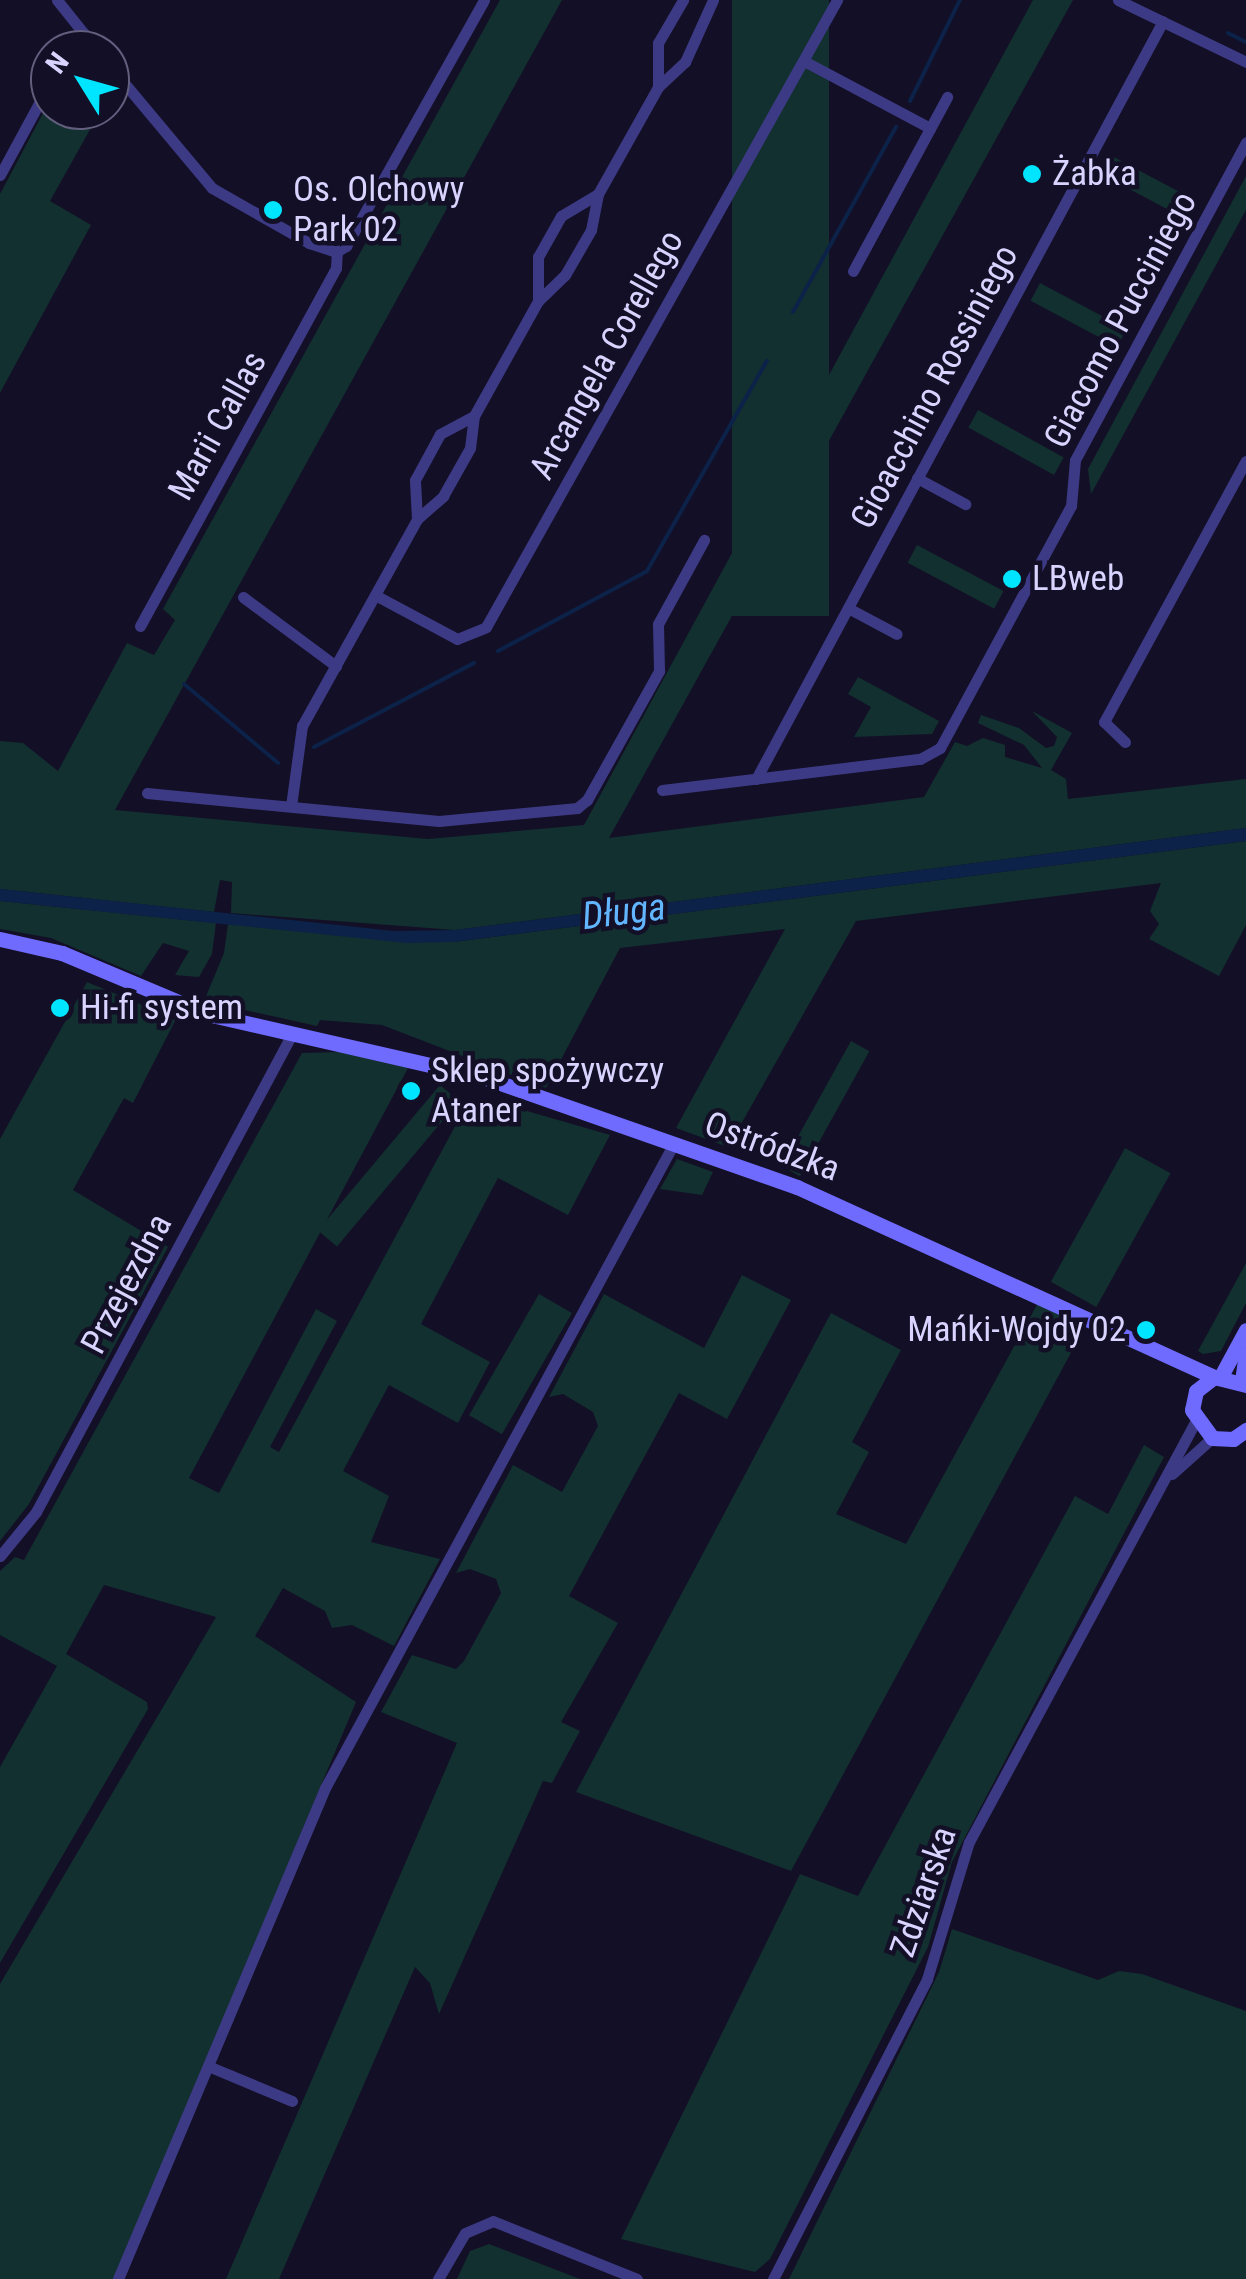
<!DOCTYPE html>
<html>
<head>
<meta charset="utf-8">
<style>
  body { margin:0 }
  #map { position:relative; width:1246px; height:2279px; overflow:hidden; background:#130f26; font-family:"Roboto Condensed",sans-serif }
  div>[style] { position:absolute }
  .green>* { inset:0; background:#12302f; transform-origin:0 0 }
  .water>* { inset:0; background:#0c2248 }
  .stream>* { height:4px; margin:-2px; padding:0 2px; transform-origin:2px; border-radius:2px; background:#0c2248 }
  .street>* { height:11px; margin:-5.5px; padding:0 5.5px; transform-origin:5.5px; border-radius:5.5px; background:#3d3a85 }
  .secondary>* { height:15px; margin:-7.5px; padding:0 7.5px; transform-origin:7.5px; border-radius:7.5px; background:#6f6bff }
  .dots>* { width:28px; height:28px; translate:-50% -50%; box-sizing:border-box; border:5px solid #130f26; border-radius:50% }
  span { translate:-50% -50%; white-space:nowrap; text-align:center; line-height:1.15; -webkit-text-stroke:9px #130f26; paint-order:stroke }
  .poi-label { font-size:35px; color:#d9d4ff }
  .left { translate:0 -50%; text-align:left }
  .right { translate:-100% -50%; text-align:right }
  .street-label { font-size:35px; color:#d9d4ff }
  .water-label { font-size:38px; color:#62b6ff; font-style:italic }
  .north { position:absolute; left:30px; top:30px; width:100px; height:100px; box-sizing:border-box; background:#130f26; border:2px solid #625e7d; border-radius:50%; rotate:307deg; font-size:28px; font-weight:700; line-height:40px; text-align:center; color:#d9d4ff }
  .north::after { content:''; display:block; margin:auto; width:35px; height:45px; background:#00e5ff; clip-path:polygon(50% 0,100% 100%,50% 72%,0 100%) }
</style>
</head>
<body>
<div id="map">
  <div class="green">
    <i style="clip-path:polygon(500px 0,562px 0,115px 810px,428px 839px,584px 825px,1033px 0,1073px 0,609px 838px,924px 797px,955px 742px,967px 746px,983px 738px,1005px 745px,1005px 757px,1042px 768px,1024px 745px,978px 723px,981px 715px,1019px 728px,1046px 748px,1054px 746px,1057px 737px,1032px 711px,1072px 733px,1051px 770px,1066px 779px,1068px 799px,1246px 779px,1246px 828px,455px 930px,231px 913px,232px 882px,220px 880px,214px 912px,0 889px,0 741px,23px 743px,58px 771px,127px 643px,154px 655px,175px 620px,163px 609px)"></i>
    <i style="left:732px;top:0;width:97px;height:616px"></i>
    <i style="clip-path:polygon(50px 100px,50px 110px,101px 110px,50px 201px,91px 225px,0 393px,0 194px)"></i>
    <i style="left:1110px;top:155px;width:98px;height:21px;rotate:28deg"></i>
    <i style="clip-path:polygon(1246px 176px,1246px 210px,1091px 494px,1088px 469px)"></i>
    <i style="left:1040px;top:283px;width:98px;height:20px;rotate:28deg"></i>
    <i style="left:978px;top:410px;width:98px;height:20px;rotate:29deg"></i>
    <i style="left:917px;top:545px;width:98px;height:20px;rotate:28deg"></i>
    <i style="clip-path:polygon(858px 677px,939px 721px,932px 734px,854px 737px,871px 707px,848px 694px)"></i>
    <i style="clip-path:polygon(1246px 841px,1246px 925px,1219px 976px,1149px 939px,1159px 924px,1150px 911px,1161px 883px,856px 921px,728px 1147px,676px 1128px,785px 929px,620px 948px,546px 1088px,382px 1025px,320px 1020px,317px 1026px,204px 1001px,224px 953px,228px 924px,453px 942px)"></i>
    <i style="clip-path:polygon(0 901px,216px 923px,212px 954px,199px 977px,175px 975px,189px 951px,163px 943px,141px 976px,51px 938px,0 929px)"></i>
    <i style="clip-path:polygon(87px 982px,176px 1019px,133px 1103px,124px 1098px,73px 1190px,168px 1247px,29px 1504px,0 1541px,0 1139px)"></i>
    <i style="left:851px;top:1041px;width:21px;height:143px;rotate:29deg"></i>
    <i style="clip-path:polygon(340px 1052px,408px 1068px,189px 1478px,219px 1493px,316px 1309px,337px 1321px,270px 1447px,279px 1452px,465px 1108px,478px 1114px,499px 1103px,610px 1135px,568px 1215px,498px 1178px,421px 1324px,490px 1362px,458px 1423px,389px 1385px,343px 1471px,389px 1496px,371px 1542px,440px 1559px,394px 1646px,352px 1625px,332px 1628px,325px 1611px,283px 1588px,255px 1636px,356px 1702px,114px 2279px,0 2279px,0 1984px,216px 1617px,104px 1585px,66px 1654px,147px 1702px,148px 1709px,0 1963px,0 1767px,57px 1666px,0 1635px,0 1571px,15px 1557px,24px 1560px,302px 1053px)"></i>
    <i style="left:440px;top:1085px;width:25px;height:190px;rotate:40deg"></i>
    <i style="left:1125px;top:1148px;width:52px;height:153px;rotate:29deg"></i>
    <i style="clip-path:polygon(677px 1159px,713px 1172px,702px 1195px,660px 1189px)"></i>
    <i style="clip-path:polygon(1246px 1263px,1246px 1303px,1221px 1351px,1203px 1354px,1198px 1351px)"></i>
    <i style="clip-path:polygon(742px 1275px,791px 1300px,727px 1419px,679px 1393px,569px 1596px,618px 1623px,561px 1722px,580px 1731px,552px 1783px,543px 1781px,439px 2014px,430px 1983px,415px 1967px,279px 2279px,226px 2279px,457px 1743px,381px 1712px,412px 1655px,456px 1669px,464px 1661px,501px 1593px,496px 1579px,470px 1569px,456px 1573px,513px 1465px,562px 1492px,598px 1426px,593px 1412px,563px 1394px,549px 1397px,604px 1294px,704px 1348px)"></i>
    <i style="left:539px;top:1294px;width:38px;height:140px;rotate:30deg"></i>
    <i style="clip-path:polygon(1039px 1301px,1087px 1323px,791px 1871px,576px 1792px,831px 1313px,901px 1350px,852px 1442px,869px 1452px,836px 1514px,906px 1544px)"></i>
    <i style="clip-path:polygon(1144px 1445px,1164px 1457px,952px 1862px,928px 1947px,770px 2259px,755px 2272px,621px 2239px,800px 1874px,858px 1896px,1075px 1496px,1108px 1514px)"></i>
    <i style="clip-path:polygon(952px 1929px,1098px 1980px,1119px 1971px,1142px 1974px,1246px 2011px,1246px 2279px,789px 2279px,939px 1972px)"></i>
    <i style="clip-path:polygon(489px 2244px,580px 2279px,457px 2279px,470px 2251px)"></i>
  </div>
  <div class="water">
    <i style="clip-path:polygon(1246px 828px,1246px 841px,453px 942px,407px 943px,0 901px,0 889px,394px 931px,455px 930px)"></i>
  </div>
  <div class="stream">
    <i style="left:1228px;top:33px;width:20px;rotate:27deg"></i>
    <i style="left:910px;top:101px;width:113px;rotate:-63.7deg"></i>
    <i style="left:793px;top:312px;width:212px;rotate:-60.9deg"></i>
    <i style="left:498px;top:651px;width:169px;rotate:-28.2deg"></i>
    <i style="left:647px;top:571px;width:242px;rotate:-60.3deg"></i>
    <i style="left:184px;top:684px;width:123px;rotate:40deg"></i>
    <i style="left:314px;top:747px;width:181px;rotate:-27.7deg"></i>
  </div>
  <div class="street">
    <i style="left:57px;top:0;width:64px;rotate:51.3deg"></i>
    <i style="left:1118px;top:0;width:142px;rotate:25.8deg"></i>
    <i style="left:68px;top:50px;width:23px;rotate:-45deg"></i>
    <i style="left:804px;top:61px;width:143px;rotate:28deg"></i>
    <i style="left:110px;top:66px;width:159px;rotate:50.1deg"></i>
    <i style="left:212px;top:188px;width:112px;rotate:29.6deg"></i>
    <i style="left:309px;top:243px;width:28px;rotate:18deg"></i>
    <i style="left:336px;top:252px;width:12px;rotate:-31deg"></i>
    <i style="left:346px;top:246px;width:282px;rotate:-60.7deg"></i>
    <i style="left:658px;top:87px;width:44px;rotate:-90deg"></i>
    <i style="left:658px;top:43px;width:50px;rotate:-59.8deg"></i>
    <i style="left:0;top:175px;width:105px;rotate:-61.5deg"></i>
    <i style="left:853px;top:271px;width:198px;rotate:-61.6deg"></i>
    <i style="left:538px;top:301px;width:44px;rotate:-90deg"></i>
    <i style="left:538px;top:257px;width:47px;rotate:-60.7deg"></i>
    <i style="left:561px;top:216px;width:43px;rotate:-30.7deg"></i>
    <i style="left:917px;top:478px;width:55px;rotate:28.4deg"></i>
    <i style="left:417px;top:519px;width:39px;rotate:-93deg"></i>
    <i style="left:415px;top:480px;width:52px;rotate:-61.5deg"></i>
    <i style="left:440px;top:434px;width:38px;rotate:-28deg"></i>
    <i style="left:375px;top:595px;width:93px;rotate:28.2deg"></i>
    <i style="left:457px;top:639px;width:31px;rotate:-22deg"></i>
    <i style="left:486px;top:627px;width:719px;rotate:-60.76deg"></i>
    <i style="left:243px;top:597px;width:116px;rotate:36.6deg"></i>
    <i style="left:848px;top:608px;width:55px;rotate:28deg"></i>
    <i style="left:140px;top:626px;width:408px;rotate:-61.3deg"></i>
    <i style="left:336px;top:268px;width:17px;rotate:-87deg"></i>
    <i style="left:1125px;top:742px;width:29px;rotate:-136deg"></i>
    <i style="left:1104px;top:722px;width:297px;rotate:-61.5deg"></i>
    <i style="left:756px;top:779px;width:860px;rotate:-61.77deg"></i>
    <i style="left:662px;top:790px;width:260px;rotate:-6.9deg"></i>
    <i style="left:920px;top:759px;width:23px;rotate:-29deg"></i>
    <i style="left:940px;top:748px;width:275px;rotate:-61.6deg"></i>
    <i style="left:1071px;top:506px;width:46px;rotate:-85deg"></i>
    <i style="left:1075px;top:460px;width:361px;rotate:-61.7deg"></i>
    <i style="left:147px;top:793px;width:293px;rotate:5.5deg"></i>
    <i style="left:439px;top:821px;width:139px;rotate:-5.4deg"></i>
    <i style="left:577px;top:808px;width:13px;rotate:-39deg"></i>
    <i style="left:587px;top:800px;width:148px;rotate:-60.8deg"></i>
    <i style="left:659px;top:671px;width:47px;rotate:-91.2deg"></i>
    <i style="left:658px;top:624px;width:96px;rotate:-61.3deg"></i>
    <i style="left:291px;top:806px;width:81px;rotate:-82.2deg"></i>
    <i style="left:302px;top:726px;width:237px;rotate:-60.9deg"></i>
    <i style="left:417px;top:519px;width:35px;rotate:-41deg"></i>
    <i style="left:443px;top:496px;width:55px;rotate:-60.6deg"></i>
    <i style="left:470px;top:448px;width:32px;rotate:-83deg"></i>
    <i style="left:474px;top:416px;width:132px;rotate:-60.9deg"></i>
    <i style="left:538px;top:301px;width:37px;rotate:-44deg"></i>
    <i style="left:565px;top:275px;width:52px;rotate:-60deg"></i>
    <i style="left:591px;top:230px;width:37px;rotate:-79deg"></i>
    <i style="left:598px;top:194px;width:123px;rotate:-60.7deg"></i>
    <i style="left:658px;top:87px;width:37px;rotate:-43deg"></i>
    <i style="left:685px;top:62px;width:68px;rotate:-65.7deg"></i>
    <i style="left:1172px;top:1474px;width:54px;rotate:-42deg"></i>
    <i style="left:0;top:1556px;width:57px;rotate:-50.7deg"></i>
    <i style="left:36px;top:1512px;width:544px;rotate:-61.83deg"></i>
    <i style="left:208px;top:2066px;width:91px;rotate:22.6deg"></i>
    <i style="left:118px;top:2279px;width:533px;rotate:-67.14deg"></i>
    <i style="left:325px;top:1788px;width:733px;rotate:-61.58deg"></i>
    <i style="left:438px;top:2279px;width:53px;rotate:-59.6deg"></i>
    <i style="left:465px;top:2233px;width:30px;rotate:-23deg"></i>
    <i style="left:493px;top:2221px;width:155px;rotate:21.9deg"></i>
    <i style="left:773px;top:2279px;width:337px;rotate:-62.8deg"></i>
    <i style="left:927px;top:1979px;width:143px;rotate:-73deg"></i>
    <i style="left:969px;top:1842px;width:476px;rotate:-61.7deg"></i>
  </div>
  <div class="secondary">
    <i style="left:0;top:939px;width:64px;rotate:12.7deg"></i>
    <i style="left:62px;top:953px;width:157px;rotate:22.8deg"></i>
    <i style="left:207px;top:1014px;width:283px;rotate:12.9deg"></i>
    <i style="left:483px;top:1077px;width:333px;rotate:19.3deg"></i>
    <i style="left:797px;top:1187px;width:458px;rotate:24.5deg"></i>
    <i style="left:1221px;top:1376px;width:52px;rotate:-61.5deg"></i>
    <i style="left:1242px;top:1381px;width:27px;rotate:-82deg"></i>
    <i style="left:1246px;top:1385px;width:33px;rotate:-166deg"></i>
    <i style="left:1214px;top:1377px;width:23px;rotate:142deg"></i>
    <i style="left:1196px;top:1391px;width:19px;rotate:102deg"></i>
    <i style="left:1192px;top:1410px;width:34px;rotate:54deg"></i>
    <i style="left:1212px;top:1438px;width:21px;rotate:3deg"></i>
    <i style="left:1233px;top:1439px;width:16px;rotate:-35deg"></i>
  </div>
  <div class="dots">
    <i style="left:1032px;top:174px;background:#00e5ff"></i>
    <i style="left:273px;top:210px;background:#00e5ff"></i>
    <i style="left:1012px;top:579px;background:#00e5ff"></i>
    <i style="left:60px;top:1008px;background:#00e5ff"></i>
    <i style="left:411px;top:1091px;background:#00e5ff"></i>
    <i style="left:1146px;top:1330px;background:#00e5ff"></i>
  </div>
  <div class="poi-label">
    <span class="left" style="left:1052px;top:174px">Żabka</span>
    <span class="left" style="left:293px;top:210px">Os. Olchowy<br>Park 02</span>
    <span class="left" style="left:1032px;top:579px">LBweb</span>
    <span class="left" style="left:80px;top:1008px">Hi-fi system</span>
    <span class="left" style="left:431px;top:1091px">Sklep spożywczy<br>Ataner</span>
    <span class="right" style="left:1126px;top:1330px">Mańki-Wojdy 02</span>
  </div>
  <div class="street-label">
    <span style="left:1121px;top:320px;rotate:-62deg">Giacomo Pucciniego</span>
    <span style="left:607px;top:355px;rotate:-61deg">Arcangela Corellego</span>
    <span style="left:935px;top:387px;rotate:-62deg">Gioacchino Rossiniego</span>
    <span style="left:218px;top:426px;rotate:-61deg">Marii Callas</span>
    <span style="left:772px;top:1147px;rotate:20deg">Ostródzka</span>
    <span style="left:127px;top:1284px;rotate:-62deg">Przejezdna</span>
    <span style="left:924px;top:1892px;rotate:-71deg">Zdziarska</span>
  </div>
  <div class="water-label">
    <span style="left:624px;top:912px;rotate:-7deg">Długa</span>
  </div>
  <div class="north">N</div>
</div>
</body>
</html>
